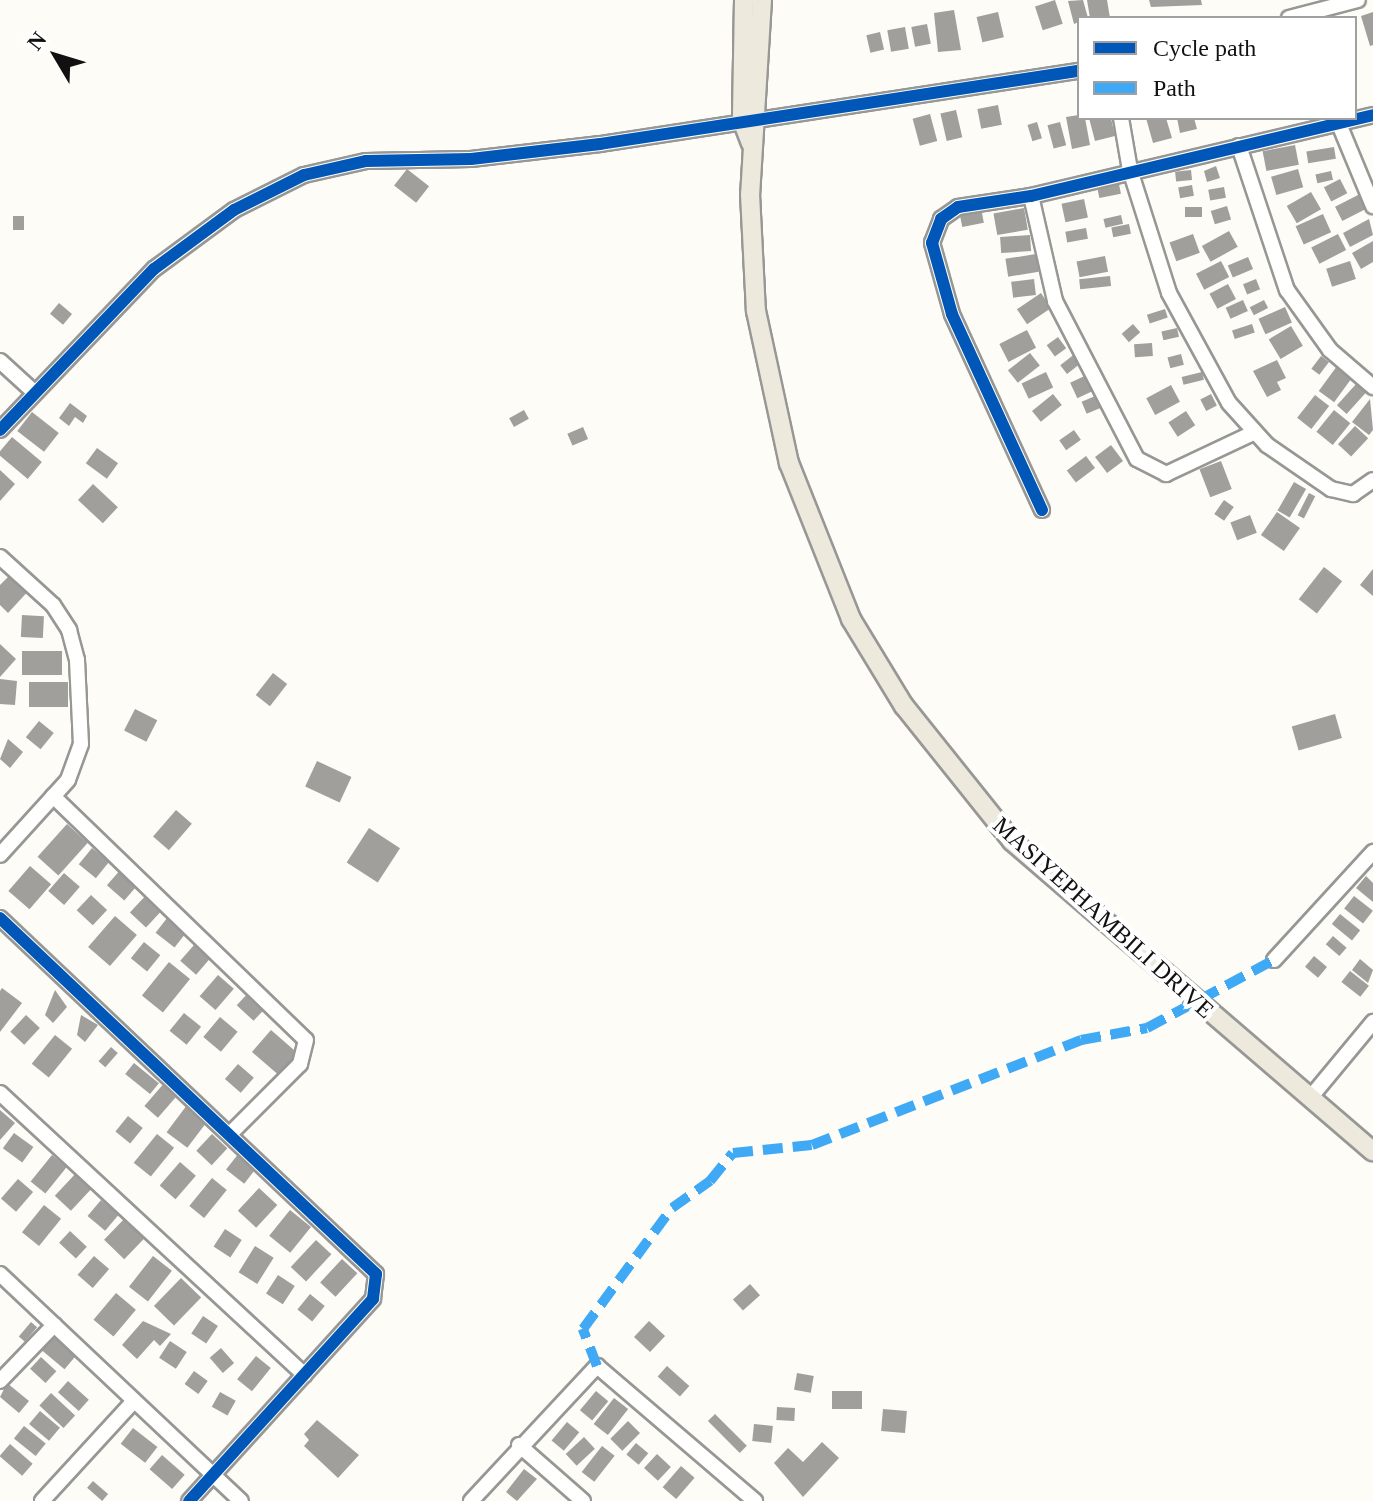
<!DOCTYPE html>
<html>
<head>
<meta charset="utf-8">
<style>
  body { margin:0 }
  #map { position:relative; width:1373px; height:1501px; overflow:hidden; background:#fdfcf7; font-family:Georgia,serif }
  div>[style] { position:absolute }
  .building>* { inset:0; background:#a19f9c; transform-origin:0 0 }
  .roads { filter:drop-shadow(2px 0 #979795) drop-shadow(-2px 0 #979795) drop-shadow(0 2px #979795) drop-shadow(0 -2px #979795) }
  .minor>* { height:14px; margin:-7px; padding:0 7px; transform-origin:7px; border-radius:7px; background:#fffffe }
  .major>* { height:18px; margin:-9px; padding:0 9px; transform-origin:9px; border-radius:9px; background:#ede9dc }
  .quiet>* { height:10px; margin-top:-5px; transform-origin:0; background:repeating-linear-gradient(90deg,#3fa9f5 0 20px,transparent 0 30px) }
  .cycleway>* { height:12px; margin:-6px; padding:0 6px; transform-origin:6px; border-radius:6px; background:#0057b8 }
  span { translate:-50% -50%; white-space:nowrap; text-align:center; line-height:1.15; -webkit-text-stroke:8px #fff; paint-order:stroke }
  .street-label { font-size:24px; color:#111 }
  .legend { position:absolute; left:1077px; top:16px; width:280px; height:104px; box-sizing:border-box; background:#fff; border:2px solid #a0a0a0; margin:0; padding:10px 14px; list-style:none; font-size:24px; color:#111 }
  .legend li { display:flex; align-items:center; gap:16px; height:40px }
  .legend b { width:40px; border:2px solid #a0a0a0 }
  .north { position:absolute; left:16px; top:16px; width:80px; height:80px; -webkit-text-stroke:6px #fff; paint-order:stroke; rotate:308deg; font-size:22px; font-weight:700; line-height:32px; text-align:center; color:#111 }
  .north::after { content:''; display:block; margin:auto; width:28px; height:36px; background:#111; clip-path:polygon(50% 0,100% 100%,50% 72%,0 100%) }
</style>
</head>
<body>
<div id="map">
  <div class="building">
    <i style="left:1055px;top:0;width:25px;height:21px;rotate:72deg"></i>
    <i style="clip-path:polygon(1083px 0,1088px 18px,1074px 24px,1068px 1px)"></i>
    <i style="clip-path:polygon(1087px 0,1107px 0,1110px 18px,1090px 18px)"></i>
    <i style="clip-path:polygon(1149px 0,1201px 0,1202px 5px,1151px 7px)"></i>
    <i style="clip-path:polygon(954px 10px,961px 50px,938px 52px,934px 13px)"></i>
    <i style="left:998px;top:12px;width:26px;height:22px;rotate:77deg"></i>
    <i style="clip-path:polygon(1373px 12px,1373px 45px,1370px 46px,1361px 16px)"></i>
    <i style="left:927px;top:24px;width:20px;height:16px;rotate:79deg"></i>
    <i style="left:905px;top:27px;width:22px;height:18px;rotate:80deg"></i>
    <i style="left:880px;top:32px;width:18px;height:14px;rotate:77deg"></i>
    <i style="left:998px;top:105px;width:20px;height:21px;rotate:79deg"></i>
    <i style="left:956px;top:110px;width:28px;height:16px;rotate:77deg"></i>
    <i style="left:930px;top:114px;width:28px;height:18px;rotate:75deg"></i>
    <i style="clip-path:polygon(1079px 115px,1085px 118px,1090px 145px,1072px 149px,1066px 117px)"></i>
    <i style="clip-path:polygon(1089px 118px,1111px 118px,1115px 136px,1095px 141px)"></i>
    <i style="clip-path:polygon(1146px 118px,1166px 118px,1172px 138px,1153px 143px)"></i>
    <i style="clip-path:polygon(1177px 118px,1194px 118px,1197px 129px,1180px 133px)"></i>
    <i style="left:1037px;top:122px;width:17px;height:10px;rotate:73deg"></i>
    <i style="left:1060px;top:122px;width:24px;height:13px;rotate:75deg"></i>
    <i style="left:1295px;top:145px;width:20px;height:33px;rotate:79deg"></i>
    <i style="left:1334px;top:147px;width:12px;height:28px;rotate:81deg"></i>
    <i style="clip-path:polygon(1216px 166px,1220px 178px,1207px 182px,1204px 171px)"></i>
    <i style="left:407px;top:169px;width:28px;height:21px;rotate:38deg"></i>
    <i style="left:1298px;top:169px;width:19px;height:28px;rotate:74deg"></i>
    <i style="left:1191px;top:170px;width:10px;height:16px;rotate:84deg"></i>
    <i style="left:1331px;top:171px;width:9px;height:16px;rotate:77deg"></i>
    <i style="left:1340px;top:179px;width:16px;height:18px;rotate:63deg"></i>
    <i style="left:1119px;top:184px;width:10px;height:22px;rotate:79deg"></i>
    <i style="left:1192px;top:185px;width:11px;height:14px;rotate:80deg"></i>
    <i style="left:1224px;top:187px;width:11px;height:16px;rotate:80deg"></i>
    <i style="left:1311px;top:192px;width:20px;height:28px;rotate:60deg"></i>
    <i style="left:1360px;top:194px;width:16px;height:28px;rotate:63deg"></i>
    <i style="left:1084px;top:199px;width:19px;height:23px;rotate:78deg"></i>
    <i style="left:1227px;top:206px;width:14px;height:17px;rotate:73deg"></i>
    <i style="left:1202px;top:207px;width:10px;height:17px;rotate:90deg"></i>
    <i style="left:981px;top:208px;width:15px;height:22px;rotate:79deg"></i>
    <i style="left:1024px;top:208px;width:22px;height:31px;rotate:80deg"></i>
    <i style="left:1323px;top:214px;width:20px;height:30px;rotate:66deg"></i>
    <i style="left:1121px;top:215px;width:9px;height:18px;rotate:77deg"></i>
    <i style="left:13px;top:216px;width:11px;height:14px"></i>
    <i style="clip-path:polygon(1369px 219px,1373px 235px,1350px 247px,1343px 233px)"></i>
    <i style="left:1129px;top:224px;width:10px;height:18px;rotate:79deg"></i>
    <i style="left:1086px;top:228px;width:11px;height:21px;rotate:80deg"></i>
    <i style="left:1229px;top:231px;width:18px;height:31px;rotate:61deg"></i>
    <i style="left:1193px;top:234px;width:20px;height:25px;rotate:70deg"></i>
    <i style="left:1338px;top:234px;width:18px;height:30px;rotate:63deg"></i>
    <i style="left:1030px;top:235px;width:16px;height:30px;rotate:86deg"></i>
    <i style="clip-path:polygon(1373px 241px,1373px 262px,1361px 269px,1352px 253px)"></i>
    <i style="left:1036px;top:254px;width:18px;height:31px;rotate:81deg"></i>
    <i style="left:1105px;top:256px;width:16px;height:29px;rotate:79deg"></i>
    <i style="left:1248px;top:257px;width:13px;height:22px;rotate:67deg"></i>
    <i style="left:1221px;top:261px;width:18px;height:28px;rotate:63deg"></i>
    <i style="left:1350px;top:261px;width:19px;height:25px;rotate:72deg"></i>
    <i style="left:1110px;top:276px;width:10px;height:31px;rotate:84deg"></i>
    <i style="left:1034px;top:279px;width:16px;height:23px;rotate:83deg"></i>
    <i style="left:1256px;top:279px;width:11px;height:14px;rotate:68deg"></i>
    <i style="left:1228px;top:284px;width:17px;height:21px;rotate:62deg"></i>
    <i style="left:1041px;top:293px;width:18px;height:29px;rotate:56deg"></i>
    <i style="left:1243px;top:300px;width:12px;height:19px;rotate:66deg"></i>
    <i style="left:1264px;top:300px;width:9px;height:16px;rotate:63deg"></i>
    <i style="left:59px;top:303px;width:17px;height:14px;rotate:40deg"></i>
    <i style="left:1285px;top:307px;width:17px;height:29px;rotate:66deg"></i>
    <i style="left:1165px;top:309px;width:9px;height:19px;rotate:72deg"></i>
    <i style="left:1133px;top:324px;width:11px;height:15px;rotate:49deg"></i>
    <i style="left:1252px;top:324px;width:9px;height:21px;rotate:72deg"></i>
    <i style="left:1291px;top:326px;width:23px;height:26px;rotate:59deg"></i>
    <i style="left:1177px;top:328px;width:9px;height:16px;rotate:77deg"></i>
    <i style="left:1027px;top:330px;width:20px;height:31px;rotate:63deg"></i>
    <i style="left:1058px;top:337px;width:14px;height:14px;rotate:54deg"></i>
    <i style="left:1152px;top:343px;width:13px;height:18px;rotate:86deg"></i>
    <i style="left:1030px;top:353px;width:16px;height:28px;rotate:52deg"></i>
    <i style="left:1076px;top:353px;width:11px;height:20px;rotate:52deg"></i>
    <i style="left:1181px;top:354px;width:11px;height:14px;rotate:75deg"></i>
    <i style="left:1321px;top:356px;width:10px;height:16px;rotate:37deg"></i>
    <i style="clip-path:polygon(1277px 360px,1286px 378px,1277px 382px,1281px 390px,1267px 397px,1253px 371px)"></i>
    <i style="left:1337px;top:366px;width:19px;height:31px;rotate:36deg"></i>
    <i style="left:1046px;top:372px;width:17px;height:27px;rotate:65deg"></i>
    <i style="left:1202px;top:372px;width:8px;height:21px;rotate:76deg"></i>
    <i style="left:1091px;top:373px;width:17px;height:23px;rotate:65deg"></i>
    <i style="left:1357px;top:383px;width:13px;height:30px;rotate:42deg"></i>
    <i style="left:1171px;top:385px;width:19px;height:28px;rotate:62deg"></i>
    <i style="left:1053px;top:394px;width:14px;height:27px;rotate:51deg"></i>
    <i style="left:1100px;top:394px;width:13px;height:20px;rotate:67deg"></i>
    <i style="left:1211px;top:394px;width:13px;height:12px;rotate:63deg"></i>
    <i style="left:1315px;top:395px;width:18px;height:29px;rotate:38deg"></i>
    <i style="clip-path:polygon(1370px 399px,1373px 430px,1369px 435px,1352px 422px)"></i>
    <i style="clip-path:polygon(70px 403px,87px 416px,83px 423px,75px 417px,69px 426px,59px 418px)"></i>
    <i style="left:524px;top:410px;width:10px;height:17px;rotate:61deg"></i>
    <i style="left:1334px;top:410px;width:21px;height:28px;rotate:39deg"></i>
    <i style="left:1186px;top:411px;width:17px;height:21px;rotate:57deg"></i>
    <i style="left:32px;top:412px;width:34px;height:24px;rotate:38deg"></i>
    <i style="left:1355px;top:426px;width:18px;height:25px;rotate:43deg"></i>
    <i style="left:583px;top:427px;width:13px;height:17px;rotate:67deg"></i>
    <i style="left:1074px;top:430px;width:12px;height:18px;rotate:55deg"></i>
    <i style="left:12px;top:437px;width:39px;height:22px;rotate:40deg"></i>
    <i style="left:1111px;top:445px;width:20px;height:20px;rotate:53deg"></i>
    <i style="left:97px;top:448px;width:26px;height:19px;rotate:36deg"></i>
    <i style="left:1086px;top:456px;width:15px;height:24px;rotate:53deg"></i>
    <i style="left:1221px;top:461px;width:30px;height:23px;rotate:69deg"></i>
    <i style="clip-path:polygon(0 470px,15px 484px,0 501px)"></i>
    <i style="left:1294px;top:482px;width:14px;height:33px;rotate:30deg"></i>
    <i style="left:93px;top:484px;width:34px;height:22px;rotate:43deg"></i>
    <i style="left:1309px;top:493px;width:7px;height:25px;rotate:27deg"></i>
    <i style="left:1224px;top:500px;width:12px;height:17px;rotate:35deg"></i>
    <i style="left:1277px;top:512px;width:28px;height:28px;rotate:35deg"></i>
    <i style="left:1250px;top:515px;width:19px;height:21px;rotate:69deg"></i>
    <i style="left:1324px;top:567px;width:23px;height:41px;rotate:38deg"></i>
    <i style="clip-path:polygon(1373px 569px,1373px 596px,1360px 585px)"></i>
    <i style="clip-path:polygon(14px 571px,32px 587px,8px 613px,0 605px,0 585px)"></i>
    <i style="left:22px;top:615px;width:22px;height:22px;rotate:3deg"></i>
    <i style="clip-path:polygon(0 644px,16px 659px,0 677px)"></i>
    <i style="left:22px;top:651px;width:40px;height:24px"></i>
    <i style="left:273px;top:673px;width:18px;height:28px;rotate:38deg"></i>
    <i style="clip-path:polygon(0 679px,17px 681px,15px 705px,0 704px)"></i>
    <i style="left:29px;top:682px;width:39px;height:25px"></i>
    <i style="left:135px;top:709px;width:25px;height:24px;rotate:27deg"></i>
    <i style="left:1335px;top:714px;width:25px;height:45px;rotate:74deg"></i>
    <i style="left:39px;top:721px;width:19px;height:21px;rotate:39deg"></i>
    <i style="clip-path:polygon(8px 739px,23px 752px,10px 768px,0 759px)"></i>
    <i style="left:317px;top:761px;width:38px;height:28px;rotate:25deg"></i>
    <i style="left:176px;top:810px;width:21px;height:35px;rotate:41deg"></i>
    <i style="left:67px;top:824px;width:28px;height:44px;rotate:42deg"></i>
    <i style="left:369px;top:828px;width:37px;height:41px;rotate:33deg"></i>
    <i style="left:92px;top:848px;width:22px;height:21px;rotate:39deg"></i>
    <i style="left:30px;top:866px;width:28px;height:33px;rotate:41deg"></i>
    <i style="left:122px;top:868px;width:23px;height:23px;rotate:41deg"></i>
    <i style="left:64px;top:873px;width:21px;height:24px;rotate:41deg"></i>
    <i style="clip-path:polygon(1366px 876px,1373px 883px,1373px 902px,1356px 888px)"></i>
    <i style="left:149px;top:892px;width:22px;height:28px;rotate:43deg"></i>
    <i style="left:91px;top:895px;width:22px;height:21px;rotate:43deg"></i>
    <i style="left:1354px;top:896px;width:24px;height:16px;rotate:38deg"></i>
    <i style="left:171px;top:913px;width:24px;height:25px;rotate:38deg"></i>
    <i style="left:1340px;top:914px;width:26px;height:13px;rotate:39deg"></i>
    <i style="left:115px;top:916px;width:29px;height:41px;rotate:41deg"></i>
    <i style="left:1333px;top:936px;width:18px;height:11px;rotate:41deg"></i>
    <i style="left:144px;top:942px;width:21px;height:21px;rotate:39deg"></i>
    <i style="left:194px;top:945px;width:21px;height:21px;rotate:41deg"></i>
    <i style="left:1314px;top:956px;width:17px;height:14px;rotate:40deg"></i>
    <i style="clip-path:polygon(1360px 959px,1373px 970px,1368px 983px,1352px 970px)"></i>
    <i style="left:169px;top:962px;width:27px;height:43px;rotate:39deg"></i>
    <i style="left:1350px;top:971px;width:24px;height:14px;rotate:38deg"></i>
    <i style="left:218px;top:975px;width:21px;height:28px;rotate:41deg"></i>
    <i style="clip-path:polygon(2px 988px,22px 1003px,0 1032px,0 991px)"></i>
    <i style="clip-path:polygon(55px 990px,67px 1007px,53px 1023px,45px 1015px)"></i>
    <i style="left:249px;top:992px;width:23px;height:18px;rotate:43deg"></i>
    <i style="left:184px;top:1013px;width:22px;height:23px;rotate:39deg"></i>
    <i style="left:26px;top:1015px;width:19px;height:23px;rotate:43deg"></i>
    <i style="clip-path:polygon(81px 1015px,98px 1025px,85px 1042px,77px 1035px)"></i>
    <i style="left:220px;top:1017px;width:23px;height:26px;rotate:40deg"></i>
    <i style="left:271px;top:1030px;width:35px;height:29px;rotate:41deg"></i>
    <i style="left:55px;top:1035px;width:22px;height:37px;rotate:39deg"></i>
    <i style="left:111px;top:1047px;width:9px;height:19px;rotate:41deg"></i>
    <i style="left:134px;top:1063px;width:32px;height:14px;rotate:39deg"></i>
    <i style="left:238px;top:1064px;width:21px;height:20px;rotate:41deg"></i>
    <i style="left:166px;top:1081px;width:18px;height:33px;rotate:41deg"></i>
    <i style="left:187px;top:1105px;width:26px;height:34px;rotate:37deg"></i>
    <i style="clip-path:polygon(0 1110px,15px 1123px,0 1140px)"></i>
    <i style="left:128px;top:1116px;width:19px;height:20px;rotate:39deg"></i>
    <i style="left:14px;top:1133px;width:24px;height:19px;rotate:36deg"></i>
    <i style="left:157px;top:1134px;width:22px;height:37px;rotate:39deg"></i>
    <i style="left:212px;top:1134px;width:21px;height:23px;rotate:43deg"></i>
    <i style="left:239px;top:1153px;width:23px;height:21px;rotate:38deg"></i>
    <i style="left:52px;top:1155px;width:19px;height:34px;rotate:39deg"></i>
    <i style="left:180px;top:1162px;width:21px;height:31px;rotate:41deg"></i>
    <i style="left:78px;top:1171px;width:22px;height:34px;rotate:43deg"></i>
    <i style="left:212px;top:1178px;width:19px;height:36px;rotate:39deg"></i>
    <i style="left:18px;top:1179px;width:20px;height:26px;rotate:41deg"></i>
    <i style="left:259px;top:1188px;width:25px;height:31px;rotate:43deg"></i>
    <i style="left:101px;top:1200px;width:23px;height:21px;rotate:40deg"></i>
    <i style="left:44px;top:1205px;width:22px;height:35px;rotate:39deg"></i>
    <i style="left:290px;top:1210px;width:27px;height:33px;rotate:39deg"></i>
    <i style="left:127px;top:1216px;width:28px;height:33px;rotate:44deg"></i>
    <i style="left:225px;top:1229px;width:20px;height:21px;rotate:33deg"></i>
    <i style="left:70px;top:1231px;width:23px;height:16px;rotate:43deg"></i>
    <i style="left:316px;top:1240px;width:21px;height:37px;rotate:43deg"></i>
    <i style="left:255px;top:1246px;width:22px;height:31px;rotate:32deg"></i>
    <i style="left:94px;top:1256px;width:20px;height:25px;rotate:41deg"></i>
    <i style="left:153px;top:1256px;width:24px;height:39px;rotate:38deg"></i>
    <i style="left:342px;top:1259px;width:21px;height:32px;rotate:43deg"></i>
    <i style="left:278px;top:1275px;width:20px;height:22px;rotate:33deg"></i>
    <i style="left:181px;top:1278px;width:28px;height:39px;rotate:44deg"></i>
    <i style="left:750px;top:1284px;width:15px;height:23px;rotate:48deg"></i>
    <i style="left:116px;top:1293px;width:26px;height:35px;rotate:40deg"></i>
    <i style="left:310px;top:1294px;width:19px;height:20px;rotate:39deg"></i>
    <i style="left:203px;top:1316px;width:18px;height:21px;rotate:34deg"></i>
    <i style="clip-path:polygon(143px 1321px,171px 1334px,160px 1346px,154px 1340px,137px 1359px,122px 1345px)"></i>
    <i style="left:649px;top:1321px;width:22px;height:22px;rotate:43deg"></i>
    <i style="left:31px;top:1322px;width:8px;height:19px;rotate:40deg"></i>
    <i style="left:55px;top:1334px;width:30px;height:21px;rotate:40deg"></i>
    <i style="left:170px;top:1341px;width:20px;height:20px;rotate:33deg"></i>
    <i style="left:221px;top:1348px;width:20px;height:15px;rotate:49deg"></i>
    <i style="left:256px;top:1356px;width:19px;height:30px;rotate:39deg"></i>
    <i style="left:41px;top:1357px;width:21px;height:16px;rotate:43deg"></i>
    <i style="left:667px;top:1366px;width:30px;height:14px;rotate:42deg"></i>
    <i style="left:194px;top:1371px;width:17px;height:16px;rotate:36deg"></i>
    <i style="left:797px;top:1373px;width:17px;height:17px;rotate:10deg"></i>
    <i style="left:68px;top:1381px;width:28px;height:15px;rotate:42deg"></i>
    <i style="clip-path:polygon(7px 1383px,29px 1401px,19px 1413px,0 1397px)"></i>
    <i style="left:596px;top:1391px;width:16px;height:25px;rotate:40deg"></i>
    <i style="left:832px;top:1391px;width:30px;height:18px"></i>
    <i style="left:220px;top:1392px;width:18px;height:17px;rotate:29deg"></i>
    <i style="left:51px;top:1393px;width:33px;height:17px;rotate:43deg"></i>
    <i style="left:614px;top:1398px;width:18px;height:33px;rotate:38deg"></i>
    <i style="left:777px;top:1407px;width:18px;height:13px;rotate:3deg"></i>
    <i style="left:883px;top:1409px;width:24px;height:22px;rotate:5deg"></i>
    <i style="left:40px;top:1411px;width:26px;height:17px;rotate:40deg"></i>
    <i style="left:715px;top:1414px;width:45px;height:10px;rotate:45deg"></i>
    <i style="clip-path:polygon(317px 1420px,359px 1455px,338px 1478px,304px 1446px,309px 1440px,304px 1434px)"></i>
    <i style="left:628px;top:1421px;width:17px;height:25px;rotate:45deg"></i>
    <i style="left:567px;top:1422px;width:16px;height:24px;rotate:40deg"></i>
    <i style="left:754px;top:1424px;width:19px;height:17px;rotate:6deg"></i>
    <i style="left:24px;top:1426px;width:28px;height:16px;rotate:39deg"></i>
    <i style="left:133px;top:1428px;width:31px;height:20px;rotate:38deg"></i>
    <i style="left:584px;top:1437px;width:16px;height:25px;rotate:47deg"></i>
    <i style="clip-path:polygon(822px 1442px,839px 1458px,803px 1497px,774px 1463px,788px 1448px,803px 1462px)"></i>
    <i style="left:636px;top:1443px;width:16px;height:15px;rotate:40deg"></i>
    <i style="left:10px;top:1444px;width:30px;height:16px;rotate:41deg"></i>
    <i style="left:602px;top:1446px;width:16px;height:33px;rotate:38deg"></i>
    <i style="left:657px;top:1454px;width:19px;height:19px;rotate:43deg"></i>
    <i style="left:162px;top:1455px;width:30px;height:19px;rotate:41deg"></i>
    <i style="left:681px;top:1466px;width:18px;height:28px;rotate:41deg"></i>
    <i style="clip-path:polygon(524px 1469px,537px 1479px,517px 1501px,506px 1492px)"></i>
    <i style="left:93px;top:1481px;width:20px;height:9px;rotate:41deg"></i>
  </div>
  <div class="roads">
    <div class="minor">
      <i style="left:1289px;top:18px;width:71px;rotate:-14.6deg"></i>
      <i style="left:1121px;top:118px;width:53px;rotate:80.2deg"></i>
      <i style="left:1130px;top:170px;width:129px;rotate:72.4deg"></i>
      <i style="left:1169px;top:293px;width:125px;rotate:61.4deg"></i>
      <i style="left:1229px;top:403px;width:57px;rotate:47.9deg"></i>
      <i style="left:1267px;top:445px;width:78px;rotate:34.5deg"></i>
      <i style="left:1331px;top:489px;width:23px;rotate:13deg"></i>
      <i style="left:1353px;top:494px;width:24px;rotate:-35deg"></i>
      <i style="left:1339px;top:124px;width:89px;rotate:67.5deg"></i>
      <i style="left:1239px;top:146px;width:152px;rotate:71.6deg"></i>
      <i style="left:1287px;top:290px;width:74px;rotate:54.4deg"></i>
      <i style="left:1330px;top:350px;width:57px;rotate:40.7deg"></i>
      <i style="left:1031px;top:196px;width:108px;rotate:77.1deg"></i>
      <i style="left:1055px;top:301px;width:178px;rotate:62.6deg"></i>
      <i style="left:1137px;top:459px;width:33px;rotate:27deg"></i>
      <i style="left:1166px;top:474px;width:96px;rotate:-25.2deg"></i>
      <i style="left:0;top:361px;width:46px;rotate:42.4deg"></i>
      <i style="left:0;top:430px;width:223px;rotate:-46.3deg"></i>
      <i style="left:154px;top:269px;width:99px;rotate:-36.4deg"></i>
      <i style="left:234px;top:210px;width:78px;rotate:-26.6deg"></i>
      <i style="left:304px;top:175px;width:64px;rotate:-12.7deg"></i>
      <i style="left:366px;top:161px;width:105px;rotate:-1.1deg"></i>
      <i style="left:471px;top:159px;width:130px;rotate:-6.6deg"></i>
      <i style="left:600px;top:144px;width:485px;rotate:-8.7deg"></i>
      <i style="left:1042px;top:510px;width:216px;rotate:-114.7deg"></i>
      <i style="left:952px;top:314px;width:74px;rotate:-105.7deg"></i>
      <i style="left:932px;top:243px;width:26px;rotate:-69deg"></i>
      <i style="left:941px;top:219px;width:21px;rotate:-35deg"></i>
      <i style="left:958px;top:207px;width:74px;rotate:-8.6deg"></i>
      <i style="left:1031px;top:196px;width:351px;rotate:-13.3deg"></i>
      <i style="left:0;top:557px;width:72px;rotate:42.2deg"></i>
      <i style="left:53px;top:605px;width:30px;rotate:57deg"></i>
      <i style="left:69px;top:630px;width:31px;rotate:75deg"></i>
      <i style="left:77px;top:660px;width:84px;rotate:87.3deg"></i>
      <i style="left:81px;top:744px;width:38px;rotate:110deg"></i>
      <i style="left:68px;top:780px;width:101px;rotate:132.2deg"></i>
      <i style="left:53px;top:796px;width:351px;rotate:44deg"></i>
      <i style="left:306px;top:1040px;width:25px;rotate:104deg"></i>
      <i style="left:300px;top:1064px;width:98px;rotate:135deg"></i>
      <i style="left:0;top:918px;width:518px;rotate:43.43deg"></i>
      <i style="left:376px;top:1274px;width:25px;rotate:97deg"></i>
      <i style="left:373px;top:1299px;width:273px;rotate:132.3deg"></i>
      <i style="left:1274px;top:960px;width:147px;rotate:-47.5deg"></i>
      <i style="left:0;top:1093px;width:415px;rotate:42.8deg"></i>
      <i style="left:1310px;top:1098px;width:99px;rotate:-50.3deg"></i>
      <i style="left:0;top:1274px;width:331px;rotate:43.3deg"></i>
      <i style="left:0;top:1381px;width:78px;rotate:-46deg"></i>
      <i style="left:519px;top:1445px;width:85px;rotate:41.2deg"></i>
      <i style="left:42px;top:1501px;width:134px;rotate:-47.4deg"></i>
      <i style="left:471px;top:1501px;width:185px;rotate:-47deg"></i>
      <i style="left:597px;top:1366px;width:208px;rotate:40.5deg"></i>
    </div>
    <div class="major">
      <i style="left:744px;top:0;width:120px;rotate:91deg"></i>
      <i style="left:742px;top:120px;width:25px;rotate:69deg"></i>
      <i style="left:762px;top:0;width:194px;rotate:93.5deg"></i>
      <i style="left:750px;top:194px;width:117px;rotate:87.1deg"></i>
      <i style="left:756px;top:311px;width:156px;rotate:77.8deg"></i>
      <i style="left:789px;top:463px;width:168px;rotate:68.3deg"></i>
      <i style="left:851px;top:619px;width:102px;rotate:58.7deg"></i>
      <i style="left:904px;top:706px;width:173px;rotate:51.3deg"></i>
      <i style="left:1012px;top:841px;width:476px;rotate:40.7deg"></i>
    </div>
  </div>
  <div class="quiet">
    <i style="left:597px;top:1366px;width:40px;rotate:-111deg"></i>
    <i style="left:583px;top:1329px;width:150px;rotate:-53.7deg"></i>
    <i style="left:672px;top:1208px;width:47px;rotate:-35.4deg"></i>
    <i style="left:710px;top:1181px;width:36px;rotate:-51deg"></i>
    <i style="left:733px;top:1153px;width:79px;rotate:-5.8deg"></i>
    <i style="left:812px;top:1145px;width:289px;rotate:-21.3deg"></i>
    <i style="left:1081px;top:1040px;width:67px;rotate:-10.3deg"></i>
    <i style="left:1147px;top:1028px;width:144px;rotate:-28.2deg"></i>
  </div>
  <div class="cycleway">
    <i style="left:0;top:430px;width:223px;rotate:-46.3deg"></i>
    <i style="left:154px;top:269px;width:99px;rotate:-36.4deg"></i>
    <i style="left:234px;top:210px;width:78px;rotate:-26.6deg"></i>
    <i style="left:304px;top:175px;width:64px;rotate:-12.7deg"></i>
    <i style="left:366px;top:161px;width:105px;rotate:-1.1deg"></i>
    <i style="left:471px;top:159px;width:130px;rotate:-6.6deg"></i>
    <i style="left:600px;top:144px;width:485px;rotate:-8.7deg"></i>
    <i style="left:1042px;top:510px;width:216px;rotate:-114.7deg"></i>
    <i style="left:952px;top:314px;width:74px;rotate:-105.7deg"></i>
    <i style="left:932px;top:243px;width:26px;rotate:-69deg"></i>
    <i style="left:941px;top:219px;width:21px;rotate:-35deg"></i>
    <i style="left:958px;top:207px;width:74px;rotate:-8.6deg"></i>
    <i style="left:1031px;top:196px;width:351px;rotate:-13.3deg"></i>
    <i style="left:0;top:918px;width:518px;rotate:43.43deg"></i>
    <i style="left:376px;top:1274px;width:25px;rotate:97deg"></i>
    <i style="left:373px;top:1299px;width:273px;rotate:132.3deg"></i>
  </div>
  <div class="street-label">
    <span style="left:1103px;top:918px;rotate:42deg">MASIYEPHAMBILI DRIVE</span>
  </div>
  <ul class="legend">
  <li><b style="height:10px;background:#0057b8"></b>Cycle path</li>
  <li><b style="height:10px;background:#3fa9f5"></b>Path</li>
  </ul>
  <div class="north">N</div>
</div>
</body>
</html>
